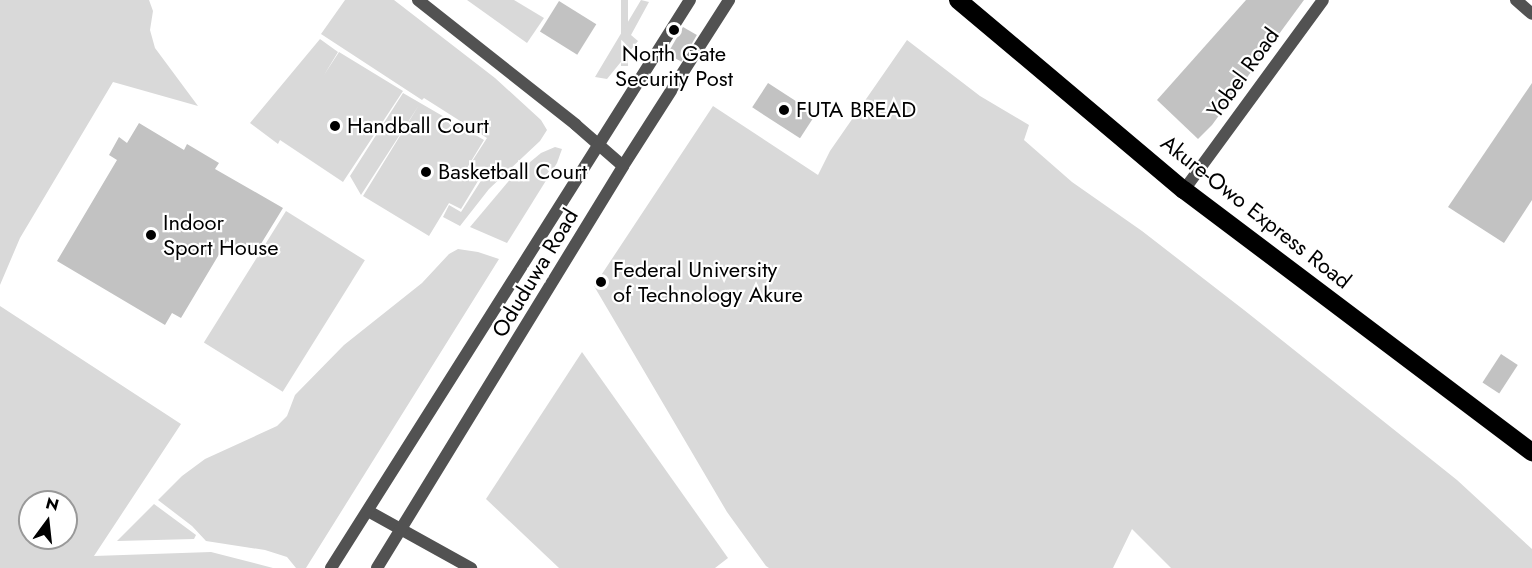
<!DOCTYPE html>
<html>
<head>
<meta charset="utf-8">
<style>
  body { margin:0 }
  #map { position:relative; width:1532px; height:568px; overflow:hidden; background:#fff; font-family:Jost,sans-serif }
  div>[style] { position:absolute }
  .green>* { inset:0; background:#d9d9d9; transform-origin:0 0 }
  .building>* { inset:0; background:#c2c2c2; transform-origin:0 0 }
  .street>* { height:12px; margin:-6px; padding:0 6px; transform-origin:6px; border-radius:6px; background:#525252 }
  .highway>* { height:18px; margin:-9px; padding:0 9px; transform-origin:9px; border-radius:9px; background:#000 }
  .dots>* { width:16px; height:16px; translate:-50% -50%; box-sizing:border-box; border:3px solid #fff; border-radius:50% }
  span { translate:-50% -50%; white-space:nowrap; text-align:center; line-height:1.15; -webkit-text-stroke:4.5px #fff; paint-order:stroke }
  .poi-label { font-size:22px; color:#000 }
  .left { translate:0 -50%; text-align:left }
  .street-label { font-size:22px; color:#000 }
  .north { position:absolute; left:18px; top:490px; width:60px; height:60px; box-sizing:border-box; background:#fff; border:2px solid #999; border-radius:50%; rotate:15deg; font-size:16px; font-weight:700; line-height:24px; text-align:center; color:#000 }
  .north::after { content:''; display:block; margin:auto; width:21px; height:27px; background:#000; clip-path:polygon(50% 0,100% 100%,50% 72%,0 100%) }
</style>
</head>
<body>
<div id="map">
  <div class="green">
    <i style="clip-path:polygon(0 0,149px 0,153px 11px,150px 30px,155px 48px,198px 106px,113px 82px,20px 238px,0 285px)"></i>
    <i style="clip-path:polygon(345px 0,394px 0,495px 78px,541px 120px,547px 130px,540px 141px,489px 189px,460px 226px,443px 217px,449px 205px,461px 212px,484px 176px,469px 166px,487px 138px,424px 98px,422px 100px,321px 34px)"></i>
    <i style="clip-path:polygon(467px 0,514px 0,544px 18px,527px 43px)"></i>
    <i style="left:621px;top:0;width:7px;height:66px"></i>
    <i style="clip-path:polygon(641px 0,649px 2px,631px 35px,638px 41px,607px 79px,595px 77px)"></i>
    <i style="clip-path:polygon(320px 39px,338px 52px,324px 75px,339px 52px,403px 91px,343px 182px,280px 140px,278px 144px,250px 123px)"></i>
    <i style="clip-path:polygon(907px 40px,980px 96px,1029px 125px,1024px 140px,1072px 182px,1142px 231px,1244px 310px,1457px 480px,1532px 549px,1532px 568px,1171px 568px,1132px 529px,1113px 568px,769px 568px,766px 566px,727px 512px,594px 286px,713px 106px,818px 175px,830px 151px)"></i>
    <i style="clip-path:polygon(403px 93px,484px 140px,467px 168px,481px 176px,461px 209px,449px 203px,429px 236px,363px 196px,419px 105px,361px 195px,350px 176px)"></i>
    <i style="clip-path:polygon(555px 147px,562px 149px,557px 163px,507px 243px,470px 227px,512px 177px,541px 153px)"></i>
    <i style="left:286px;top:211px;width:93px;height:155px;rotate:32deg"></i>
    <i style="clip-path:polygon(458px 249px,478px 252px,499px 259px,306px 568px,296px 568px,287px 557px,265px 550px,206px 541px,192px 526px,158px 500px,182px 476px,205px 459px,277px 426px,287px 416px,295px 395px,344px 345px,422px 283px,449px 254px)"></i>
    <i style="clip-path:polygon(evenodd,0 306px,181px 424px,94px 556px,211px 552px,273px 568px,0 568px,0 306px,30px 502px,66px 502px,66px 538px,30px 538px,30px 502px)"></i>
    <i style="clip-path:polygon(582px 352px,728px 558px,715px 568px,559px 568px,486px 499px)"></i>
    <i style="clip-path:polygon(154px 504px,196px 535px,194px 539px,117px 541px)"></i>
  </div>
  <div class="building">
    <i style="clip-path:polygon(1246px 0,1304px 0,1212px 125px,1198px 139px,1157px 100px)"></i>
    <i style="left:559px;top:1px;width:44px;height:36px;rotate:32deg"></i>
    <i style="left:683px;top:27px;width:16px;height:31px;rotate:30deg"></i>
    <i style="left:768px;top:83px;width:57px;height:29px;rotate:33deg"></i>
    <i style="clip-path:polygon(1532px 83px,1532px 200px,1504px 243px,1448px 207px)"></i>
    <i style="clip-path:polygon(139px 123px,184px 150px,187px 144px,219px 163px,215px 169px,283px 208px,253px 257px,227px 241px,181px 318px,172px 313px,165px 325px,57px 261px,117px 160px,109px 155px,119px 137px,127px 143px)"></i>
    <i style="left:1501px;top:354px;width:20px;height:34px;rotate:33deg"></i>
  </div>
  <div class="street">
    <i style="left:418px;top:0;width:201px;rotate:38.3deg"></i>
    <i style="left:576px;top:125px;width:62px;rotate:41.1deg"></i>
    <i style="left:1516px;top:0;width:21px;rotate:41deg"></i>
    <i style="left:1184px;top:190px;width:235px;rotate:-53.8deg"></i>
    <i style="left:368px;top:511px;width:118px;rotate:29deg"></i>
    <i style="left:331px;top:568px;width:672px;rotate:-57.71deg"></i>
    <i style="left:377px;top:568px;width:471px;rotate:-58.5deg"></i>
    <i style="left:623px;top:166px;width:197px;rotate:-57.4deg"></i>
  </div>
  <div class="highway">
    <i style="left:958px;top:0;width:295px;rotate:40.1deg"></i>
    <i style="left:1184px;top:190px;width:436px;rotate:37deg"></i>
  </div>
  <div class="dots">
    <i style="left:674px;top:30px;background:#000"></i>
    <i style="left:784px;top:110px;background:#000"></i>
    <i style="left:335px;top:126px;background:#000"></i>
    <i style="left:426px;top:172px;background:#000"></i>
    <i style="left:151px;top:235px;background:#000"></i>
    <i style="left:601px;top:282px;background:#000"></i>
  </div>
  <div class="poi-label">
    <span style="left:674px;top:66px">North Gate<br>Security Post</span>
    <span class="left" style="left:796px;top:110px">FUTA BREAD</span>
    <span class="left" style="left:347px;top:126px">Handball Court</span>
    <span class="left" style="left:438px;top:172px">Basketball Court</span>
    <span class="left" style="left:163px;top:235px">Indoor<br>Sport House</span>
    <span class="left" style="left:613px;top:282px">Federal University<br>of Technology Akure</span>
  </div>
  <div class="street-label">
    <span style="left:1243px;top:73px;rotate:-54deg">Yobel Road</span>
    <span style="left:1256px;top:212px;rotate:38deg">Akure-Owo Express Road</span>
    <span style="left:535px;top:273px;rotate:-59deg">Oduduwa Road</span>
  </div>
  <div class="north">N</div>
</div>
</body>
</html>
